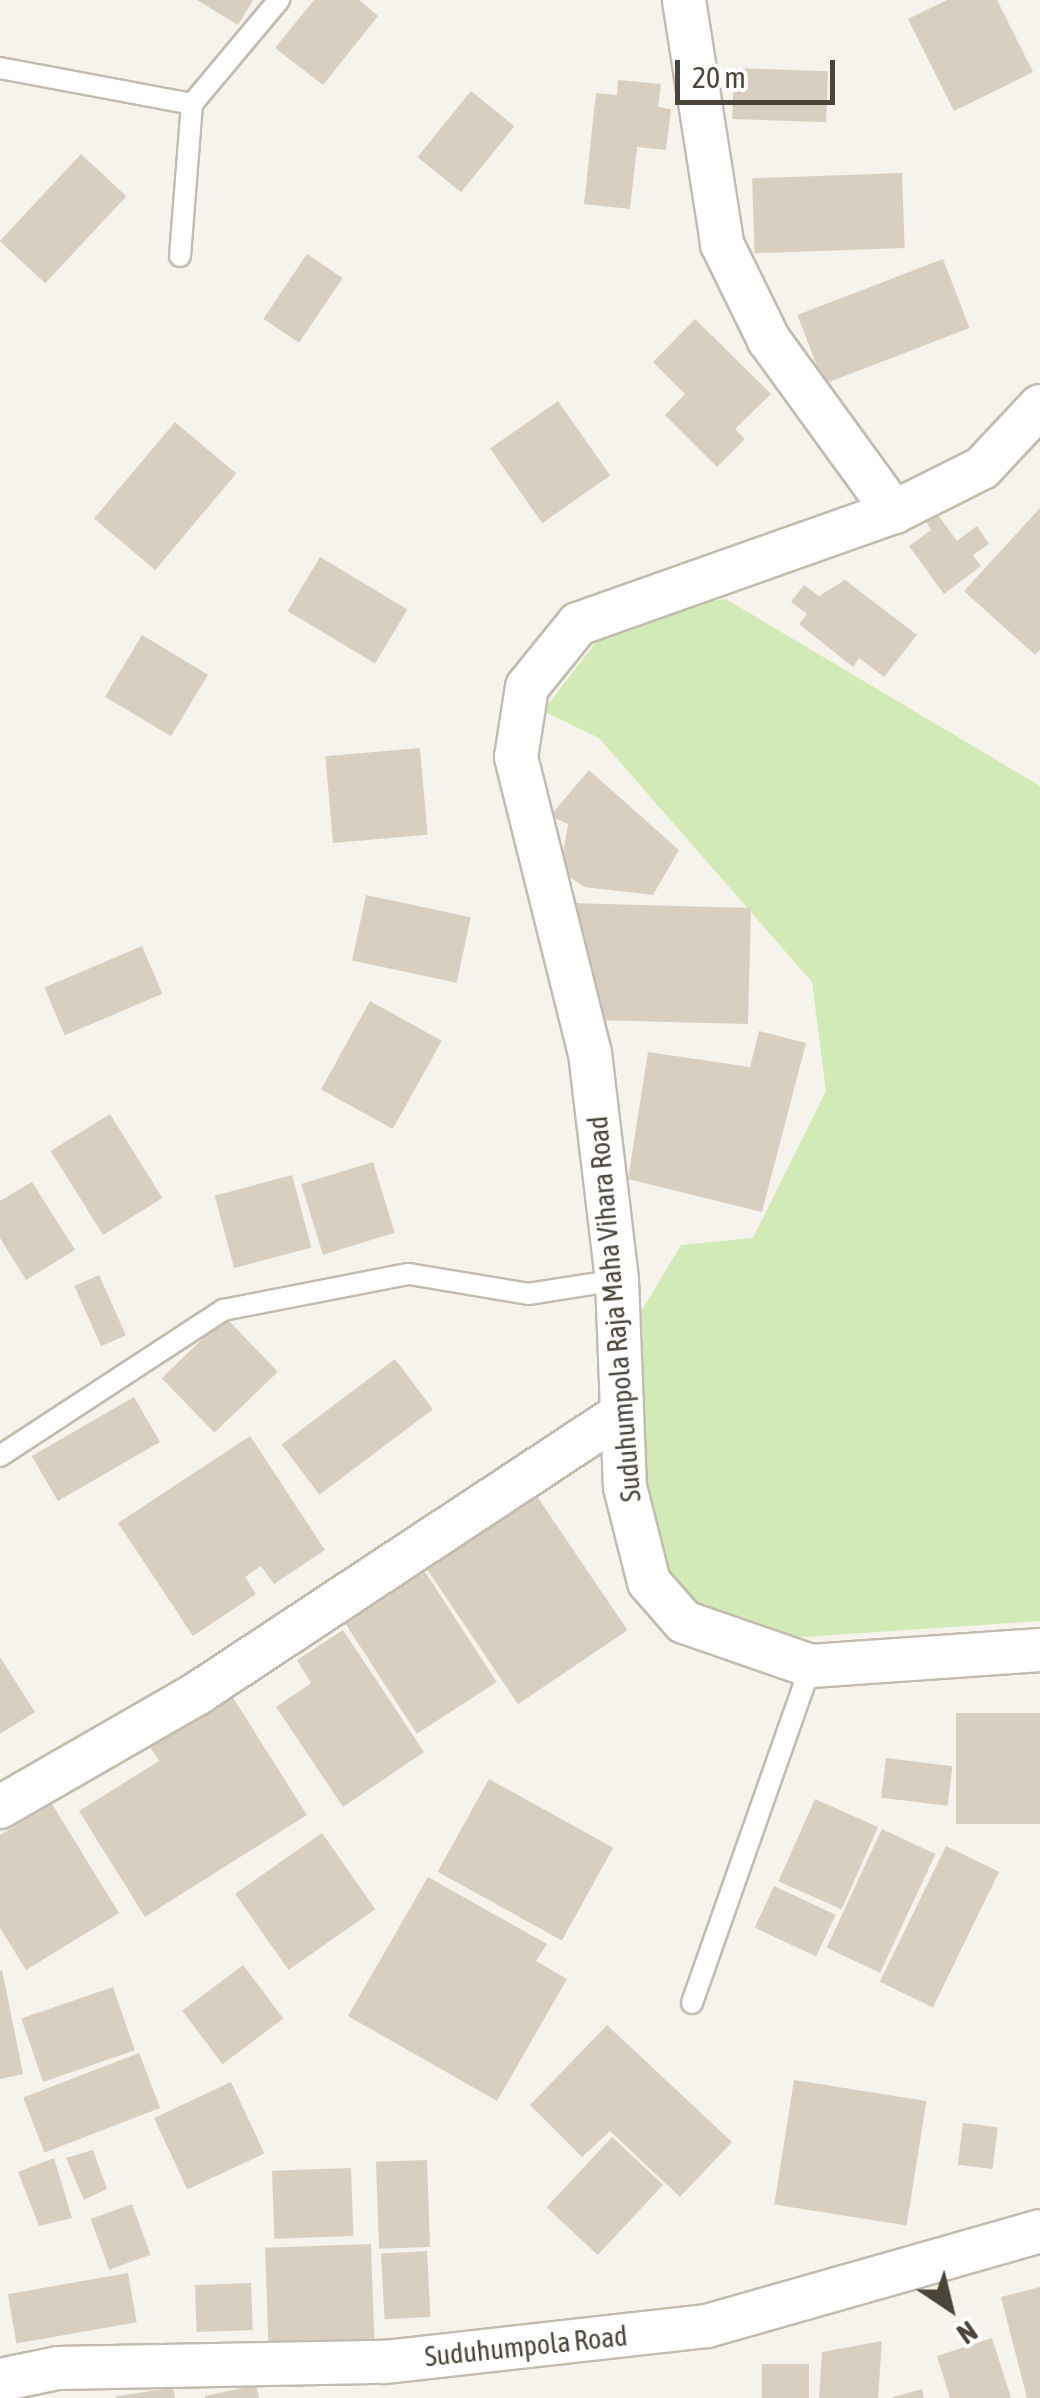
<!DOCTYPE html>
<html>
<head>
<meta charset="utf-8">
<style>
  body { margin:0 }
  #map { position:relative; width:1040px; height:2398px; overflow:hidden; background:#f6f3ec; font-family:"Asap Condensed",sans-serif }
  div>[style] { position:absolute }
  .green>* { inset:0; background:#d2eab5 }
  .building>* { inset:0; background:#d8cfc1; transform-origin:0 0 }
  .roads { filter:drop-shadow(2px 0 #c2bbae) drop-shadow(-2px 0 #c2bbae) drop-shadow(0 2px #c2bbae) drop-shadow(0 -2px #c2bbae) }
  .service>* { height:20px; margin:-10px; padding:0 10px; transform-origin:10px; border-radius:10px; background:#fff }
  .minor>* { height:42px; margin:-21px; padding:0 21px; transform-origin:21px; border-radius:21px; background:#fff }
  span { translate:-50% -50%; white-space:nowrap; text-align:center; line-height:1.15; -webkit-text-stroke:9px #fff; paint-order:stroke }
  .street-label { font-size:28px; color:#4b4439 }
  .north { position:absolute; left:900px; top:2258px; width:100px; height:100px; -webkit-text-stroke:8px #fff; paint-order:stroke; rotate:145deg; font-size:28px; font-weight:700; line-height:40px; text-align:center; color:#4b4439 }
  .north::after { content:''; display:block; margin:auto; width:35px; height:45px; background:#4b4439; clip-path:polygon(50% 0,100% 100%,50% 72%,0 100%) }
  .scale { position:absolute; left:675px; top:60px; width:160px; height:45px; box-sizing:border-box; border:5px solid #4b4439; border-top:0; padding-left:12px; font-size:30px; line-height:35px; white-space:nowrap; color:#4b4439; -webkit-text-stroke:8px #fff; paint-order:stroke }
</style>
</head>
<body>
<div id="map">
  <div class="green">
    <i style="clip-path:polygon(726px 599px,1040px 786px,1040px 1621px,759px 1640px,681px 1608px,614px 1475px,642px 1310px,681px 1245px,753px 1238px,826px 1091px,812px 982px,599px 738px,543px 711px,616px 616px)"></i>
  </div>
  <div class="building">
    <i style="clip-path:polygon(197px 0,253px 0,238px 25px)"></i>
    <i style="clip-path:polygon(314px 0,359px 0,378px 16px,323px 85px,275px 48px)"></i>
    <i style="clip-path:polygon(947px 0,997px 0,1033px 72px,954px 111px,908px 19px)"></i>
    <i style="left:734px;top:68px;width:94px;height:51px;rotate:2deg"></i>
    <i style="clip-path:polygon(618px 80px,661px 84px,658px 107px,671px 109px,666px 150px,637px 147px,630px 209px,584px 204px,596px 93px,617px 95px)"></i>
    <i style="left:471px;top:91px;width:56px;height:85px;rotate:39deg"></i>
    <i style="left:81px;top:154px;width:62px;height:119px;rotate:43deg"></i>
    <i style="left:902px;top:173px;width:75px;height:150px;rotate:88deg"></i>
    <i style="left:307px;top:254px;width:43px;height:78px;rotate:34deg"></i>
    <i style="left:943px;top:259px;width:74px;height:156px;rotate:69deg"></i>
    <i style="clip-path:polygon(695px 319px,771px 394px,735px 429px,745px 439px,717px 467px,665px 415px,685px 394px,653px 362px)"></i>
    <i style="left:558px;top:401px;width:91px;height:83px;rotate:55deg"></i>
    <i style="left:175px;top:422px;width:80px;height:126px;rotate:40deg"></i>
    <i style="clip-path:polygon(1040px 508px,1040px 650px,1035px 655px,964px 591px)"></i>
    <i style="clip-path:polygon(936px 512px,957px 541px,977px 526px,989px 544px,973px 555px,981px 566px,944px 594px,909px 546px,931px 530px,925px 520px)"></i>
    <i style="left:320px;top:557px;width:102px;height:63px;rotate:31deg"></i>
    <i style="clip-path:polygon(845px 580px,917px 635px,884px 677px,859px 658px,853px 667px,799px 624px,807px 614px,791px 602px,804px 585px,819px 596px)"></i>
    <i style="left:142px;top:635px;width:77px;height:72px;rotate:31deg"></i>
    <i style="left:420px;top:748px;width:87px;height:95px;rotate:85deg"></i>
    <i style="clip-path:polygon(589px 770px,679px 850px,653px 895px,584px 887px,560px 870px,568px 824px,550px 816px)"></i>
    <i style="left:366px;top:895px;width:107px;height:67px;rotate:12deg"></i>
    <i style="clip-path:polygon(569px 903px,751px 908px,748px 1024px,591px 1020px)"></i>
    <i style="left:142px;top:946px;width:52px;height:106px;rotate:67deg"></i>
    <i style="left:370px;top:1001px;width:82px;height:101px;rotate:29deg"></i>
    <i style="clip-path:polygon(759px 1031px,806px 1043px,762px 1212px,628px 1179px,648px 1052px,750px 1067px)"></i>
    <i style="left:110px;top:1114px;width:99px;height:70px;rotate:58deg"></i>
    <i style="left:373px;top:1162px;width:74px;height:75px;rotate:73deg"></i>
    <i style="left:292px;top:1175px;width:75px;height:80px;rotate:75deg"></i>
    <i style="clip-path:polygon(32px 1182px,75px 1250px,26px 1280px,0 1238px,0 1201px)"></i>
    <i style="left:99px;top:1275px;width:66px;height:27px;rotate:66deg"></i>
    <i style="left:225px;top:1317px;width:76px;height:88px;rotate:46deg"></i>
    <i style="left:395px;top:1359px;width:63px;height:142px;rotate:53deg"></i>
    <i style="left:134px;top:1397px;width:52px;height:118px;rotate:60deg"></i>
    <i style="clip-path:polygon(250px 1436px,325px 1550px,274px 1584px,261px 1566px,245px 1577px,256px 1594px,193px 1636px,118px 1523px)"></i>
    <i style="left:524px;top:1477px;width:185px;height:132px;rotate:56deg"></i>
    <i style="left:416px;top:1558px;width:148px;height:95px;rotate:57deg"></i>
    <i style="clip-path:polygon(343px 1630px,424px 1752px,343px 1807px,276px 1707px,311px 1683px,297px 1660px)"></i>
    <i style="clip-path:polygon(0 1657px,35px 1712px,0 1734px)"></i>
    <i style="clip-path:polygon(232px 1696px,307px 1815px,145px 1917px,79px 1811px,159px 1761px,150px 1747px)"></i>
    <i style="left:1040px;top:1713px;width:111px;height:84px;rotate:90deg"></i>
    <i style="left:886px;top:1758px;width:67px;height:40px;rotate:7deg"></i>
    <i style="left:489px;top:1779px;width:142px;height:106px;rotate:29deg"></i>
    <i style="left:815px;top:1799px;width:69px;height:90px;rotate:24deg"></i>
    <i style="clip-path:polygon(52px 1804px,119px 1913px,26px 1970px,0 1928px,0 1835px)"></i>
    <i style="left:882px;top:1829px;width:59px;height:131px;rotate:25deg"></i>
    <i style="left:322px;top:1833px;width:93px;height:106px;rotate:55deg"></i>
    <i style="left:946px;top:1846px;width:59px;height:151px;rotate:26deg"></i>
    <i style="clip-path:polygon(428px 1877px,547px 1944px,536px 1961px,567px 1979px,497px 2101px,348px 2016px)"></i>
    <i style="left:774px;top:1886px;width:68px;height:46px;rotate:25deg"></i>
    <i style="left:243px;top:1965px;width:67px;height:76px;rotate:53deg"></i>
    <i style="clip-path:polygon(2px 1970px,23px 2074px,0 2079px,0 1971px)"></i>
    <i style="left:113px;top:1987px;width:67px;height:97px;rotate:71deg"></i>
    <i style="clip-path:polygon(607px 2025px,732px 2142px,680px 2197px,610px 2131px,582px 2157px,530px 2105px)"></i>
    <i style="left:139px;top:2053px;width:59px;height:124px;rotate:69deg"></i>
    <i style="left:794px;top:2080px;width:134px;height:126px;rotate:9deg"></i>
    <i style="left:231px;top:2082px;width:79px;height:85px;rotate:65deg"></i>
    <i style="left:963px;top:2123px;width:35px;height:42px;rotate:7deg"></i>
    <i style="left:612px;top:2137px;width:70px;height:96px;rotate:43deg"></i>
    <i style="clip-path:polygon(93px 2150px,107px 2189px,84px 2200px,66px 2158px)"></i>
    <i style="clip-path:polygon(54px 2158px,72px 2218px,39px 2226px,18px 2172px)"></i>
    <i style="left:427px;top:2160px;width:87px;height:51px;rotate:88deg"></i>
    <i style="left:351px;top:2168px;width:68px;height:79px;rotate:88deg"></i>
    <i style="left:132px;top:2204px;width:54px;height:44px;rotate:70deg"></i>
    <i style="left:371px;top:2244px;width:98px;height:106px;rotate:88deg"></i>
    <i style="left:427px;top:2251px;width:66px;height:46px;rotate:87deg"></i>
    <i style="left:128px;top:2273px;width:50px;height:122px;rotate:80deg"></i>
    <i style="left:251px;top:2283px;width:47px;height:56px;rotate:88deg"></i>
    <i style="clip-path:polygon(1040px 2287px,1040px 2398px,1027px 2398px,1001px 2297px)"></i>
    <i style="clip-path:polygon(992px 2338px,1011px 2398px,950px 2398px,937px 2356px)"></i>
    <i style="clip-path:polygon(882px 2341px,878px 2398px,819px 2398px,822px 2352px)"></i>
    <i style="left:762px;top:2364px;width:47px;height:34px"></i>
    <i style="clip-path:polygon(256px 2385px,259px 2398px,205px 2398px,205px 2396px)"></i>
    <i style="clip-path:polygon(173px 2388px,175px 2398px,116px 2398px,116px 2396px)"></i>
    <i style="clip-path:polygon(922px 2389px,924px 2398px,893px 2398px,893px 2397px)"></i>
  </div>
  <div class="roads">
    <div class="service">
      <i style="left:0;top:68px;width:195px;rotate:10.6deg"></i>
      <i style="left:192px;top:104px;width:136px;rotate:-50.1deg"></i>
      <i style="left:180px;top:256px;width:152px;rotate:-85.5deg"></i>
      <i style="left:0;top:1456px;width:267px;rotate:-33.2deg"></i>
      <i style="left:223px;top:1310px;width:189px;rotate:-11deg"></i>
      <i style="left:409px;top:1274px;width:121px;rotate:9.5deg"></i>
      <i style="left:528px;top:1294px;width:90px;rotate:-8.9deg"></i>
      <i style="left:692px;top:2003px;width:357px;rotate:-70.6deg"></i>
    </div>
    <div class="minor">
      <i style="left:684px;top:0;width:247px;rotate:81.1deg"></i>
      <i style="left:722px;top:244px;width:107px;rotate:63.9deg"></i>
      <i style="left:769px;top:340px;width:213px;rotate:54deg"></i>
      <i style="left:1040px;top:406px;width:85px;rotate:133.1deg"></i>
      <i style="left:982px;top:468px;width:98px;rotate:153.4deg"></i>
      <i style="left:894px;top:512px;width:335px;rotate:160.5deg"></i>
      <i style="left:578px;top:624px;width:81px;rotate:129deg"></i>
      <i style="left:527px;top:687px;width:71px;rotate:98.9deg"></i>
      <i style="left:516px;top:757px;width:305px;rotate:76deg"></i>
      <i style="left:590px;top:1053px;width:229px;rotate:83.2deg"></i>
      <i style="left:617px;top:1280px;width:207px;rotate:87.8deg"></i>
      <i style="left:625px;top:1487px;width:98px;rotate:75.8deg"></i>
      <i style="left:649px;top:1582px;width:53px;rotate:48.8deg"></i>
      <i style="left:684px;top:1622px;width:134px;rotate:19.1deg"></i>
      <i style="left:811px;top:1666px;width:230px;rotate:-4deg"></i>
      <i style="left:0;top:1807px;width:228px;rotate:-29.9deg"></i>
      <i style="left:198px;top:1693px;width:507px;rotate:-33.41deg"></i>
      <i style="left:0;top:2380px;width:59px;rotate:-11.7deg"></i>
      <i style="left:58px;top:2368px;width:327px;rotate:-1.1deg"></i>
      <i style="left:385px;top:2362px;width:324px;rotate:-6.4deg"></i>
      <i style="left:707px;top:2326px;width:346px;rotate:-15.9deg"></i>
    </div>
  </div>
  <div class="street-label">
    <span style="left:614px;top:1309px;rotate:-95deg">Suduhumpola Raja Maha Vihara Road</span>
    <span style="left:526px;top:2346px;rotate:-6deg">Suduhumpola Road</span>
  </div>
  <div class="north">N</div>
  <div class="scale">20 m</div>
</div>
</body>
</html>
